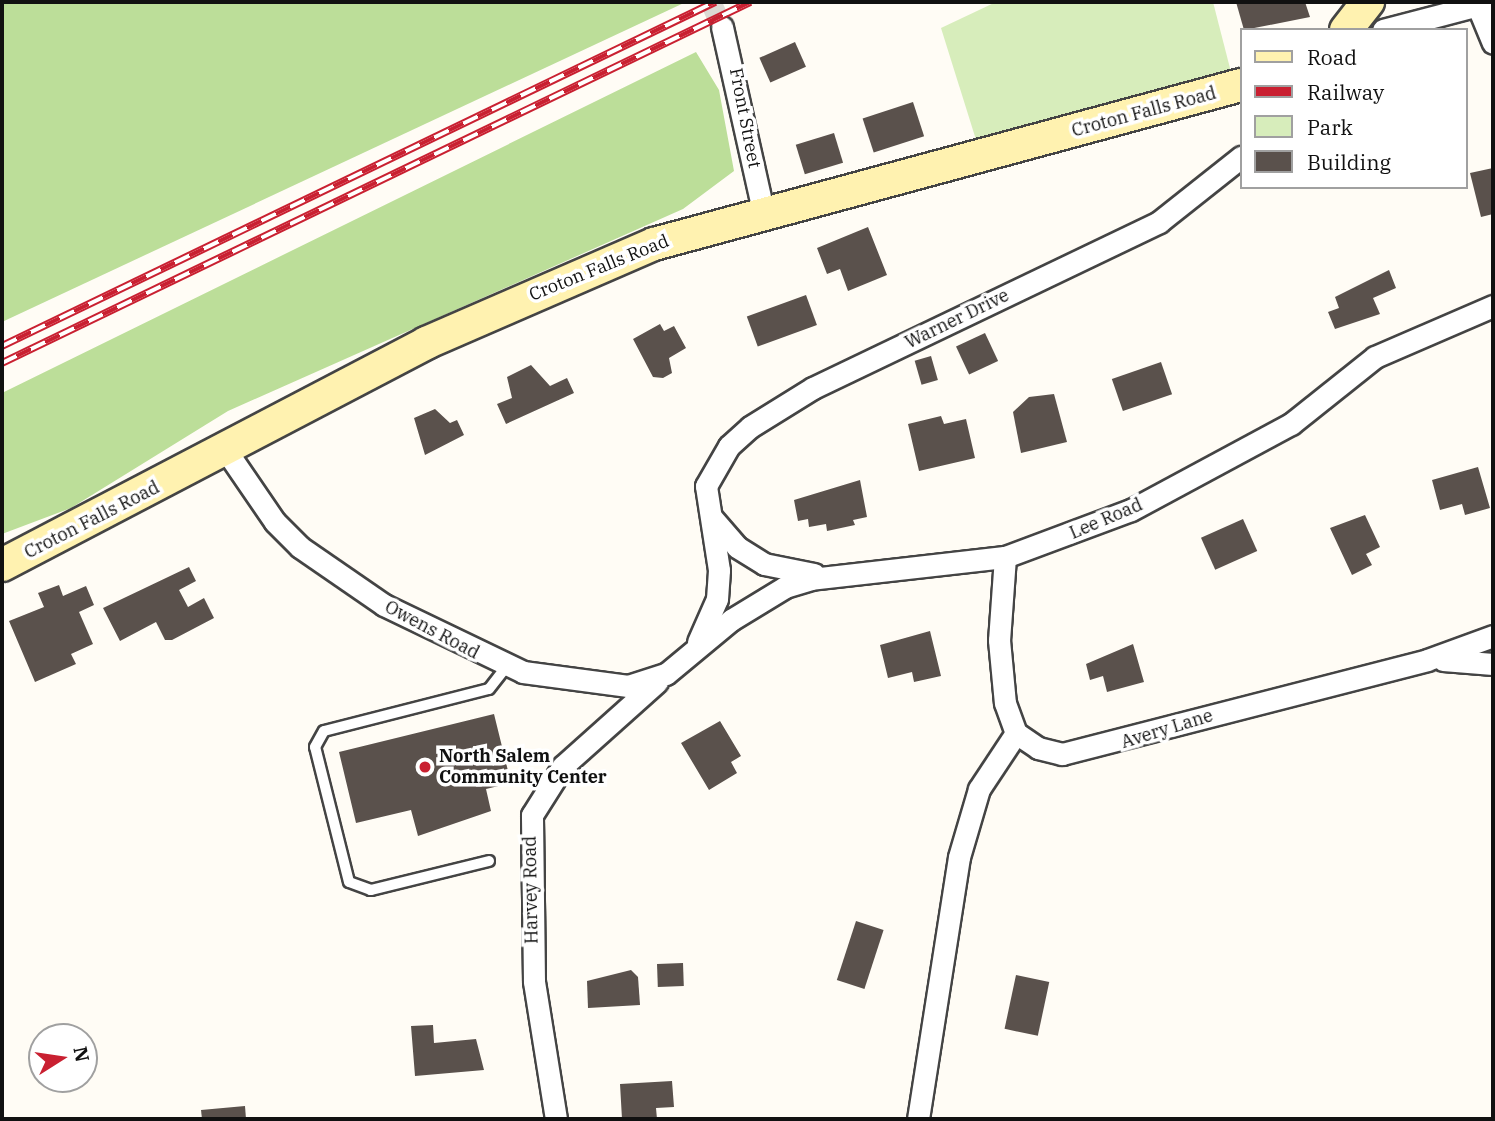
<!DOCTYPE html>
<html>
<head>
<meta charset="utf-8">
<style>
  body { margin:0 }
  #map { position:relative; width:1495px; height:1121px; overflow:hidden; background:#fffcf5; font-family:"IBM Plex Serif",serif }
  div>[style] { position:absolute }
  .green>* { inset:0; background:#d7edbb }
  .forest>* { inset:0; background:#bcde99 }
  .building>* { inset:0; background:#5a514c; transform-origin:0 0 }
  .minor-tunnel>* { height:21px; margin-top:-10.5px; transform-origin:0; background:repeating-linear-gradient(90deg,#dbd9d3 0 21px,transparent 0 31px) }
  .roads { filter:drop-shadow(2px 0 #444) drop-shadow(-2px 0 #444) drop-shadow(0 2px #444) drop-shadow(0 -2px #444) }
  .service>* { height:10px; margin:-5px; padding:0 5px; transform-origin:5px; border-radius:5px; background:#fff }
  .minor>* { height:21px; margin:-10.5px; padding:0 10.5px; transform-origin:10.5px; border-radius:10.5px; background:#fff }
  .secondary>* { height:32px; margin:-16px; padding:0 16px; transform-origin:16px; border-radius:16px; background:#fff2b0 }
  .rail>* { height:8px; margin-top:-4px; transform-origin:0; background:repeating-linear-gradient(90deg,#fff 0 16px,#c92031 0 32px); box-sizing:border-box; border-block:2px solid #c92031 }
  .dots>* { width:19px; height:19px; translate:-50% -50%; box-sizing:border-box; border:4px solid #fff; border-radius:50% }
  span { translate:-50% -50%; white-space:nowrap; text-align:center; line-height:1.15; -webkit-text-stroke:7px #fff; paint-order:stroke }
  .street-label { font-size:18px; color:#111 }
  .poi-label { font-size:18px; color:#111; font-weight:700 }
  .left { translate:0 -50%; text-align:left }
  .frame { position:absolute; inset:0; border:4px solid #111; pointer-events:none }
  .legend { position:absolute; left:1240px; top:28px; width:228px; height:161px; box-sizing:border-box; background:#fff; border:2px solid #a0a0a0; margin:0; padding:9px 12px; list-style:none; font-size:21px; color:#111 }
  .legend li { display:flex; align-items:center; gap:14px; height:35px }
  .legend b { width:35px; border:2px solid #a0a0a0 }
  .north { position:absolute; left:28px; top:1023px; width:70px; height:70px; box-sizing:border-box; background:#fff; border:2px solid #a0a0a0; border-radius:50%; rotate:78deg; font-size:19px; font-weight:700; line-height:28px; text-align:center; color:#111 }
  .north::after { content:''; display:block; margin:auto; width:24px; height:32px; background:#c92031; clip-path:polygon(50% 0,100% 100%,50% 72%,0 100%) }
</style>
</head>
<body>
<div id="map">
  <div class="green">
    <i style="clip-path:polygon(996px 2px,1213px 2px,1232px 76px,977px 143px,941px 28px)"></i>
  </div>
  <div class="forest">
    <i style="clip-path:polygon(2px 2px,686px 2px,2px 322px)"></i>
    <i style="clip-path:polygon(696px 52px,719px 90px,734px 171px,683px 209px,228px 411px,71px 508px,2px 534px,2px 393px)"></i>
  </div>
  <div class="building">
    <i style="clip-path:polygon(1236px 2px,1305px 2px,1310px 17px,1244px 30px)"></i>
    <i style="left:795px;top:42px;width:27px;height:39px;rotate:66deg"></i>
    <i style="left:913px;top:102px;width:36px;height:53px;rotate:72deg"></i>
    <i style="left:834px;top:133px;width:31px;height:40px;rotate:73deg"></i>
    <i style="clip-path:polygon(1493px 168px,1493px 214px,1481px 217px,1470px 173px)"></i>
    <i style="clip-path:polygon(868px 227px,887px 275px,848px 291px,840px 269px,827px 274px,817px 248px)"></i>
    <i style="clip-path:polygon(1389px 270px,1396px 288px,1373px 298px,1380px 314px,1335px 329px,1328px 312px,1339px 308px,1335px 297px)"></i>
    <i style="left:806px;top:295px;width:32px;height:63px;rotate:70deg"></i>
    <i style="clip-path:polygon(660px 324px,664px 331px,674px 326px,686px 348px,669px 358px,672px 373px,663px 378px,653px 377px,633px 339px)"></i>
    <i style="left:985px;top:333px;width:31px;height:32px;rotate:65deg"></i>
    <i style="left:931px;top:356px;width:25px;height:17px;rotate:74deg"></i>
    <i style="left:1161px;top:362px;width:34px;height:52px;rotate:71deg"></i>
    <i style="clip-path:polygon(531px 365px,550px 386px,567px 378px,574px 393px,506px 424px,497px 404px,512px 398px,507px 377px)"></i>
    <i style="clip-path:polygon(1054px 394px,1067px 442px,1021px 453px,1013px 412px,1029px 397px)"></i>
    <i style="clip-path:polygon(435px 409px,450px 423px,457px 420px,464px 435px,425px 455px,414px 418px)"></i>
    <i style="clip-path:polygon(941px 416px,944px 424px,966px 419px,975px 458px,919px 471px,908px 424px)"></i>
    <i style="clip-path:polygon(1478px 467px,1490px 508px,1465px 515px,1462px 504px,1440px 510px,1432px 480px)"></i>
    <i style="clip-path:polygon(860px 480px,867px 517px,853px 520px,855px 525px,827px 531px,826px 524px,809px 527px,808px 519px,798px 521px,794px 500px)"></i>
    <i style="clip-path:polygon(1365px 515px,1380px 547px,1366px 554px,1372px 565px,1352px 575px,1330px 528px)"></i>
    <i style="left:1243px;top:519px;width:35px;height:46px;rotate:66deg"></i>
    <i style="clip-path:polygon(189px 567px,196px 581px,179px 590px,188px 607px,204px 598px,214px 618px,172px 640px,165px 640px,156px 622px,120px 641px,103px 608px)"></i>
    <i style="clip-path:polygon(59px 585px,63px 596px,86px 586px,94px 605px,79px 612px,93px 644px,71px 654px,76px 664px,35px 682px,9px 621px,44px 607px,38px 593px)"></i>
    <i style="clip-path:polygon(930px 631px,941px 676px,914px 682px,912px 672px,888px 678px,880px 645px)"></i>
    <i style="clip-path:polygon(1133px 644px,1144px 682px,1107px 692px,1103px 676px,1090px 680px,1086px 664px)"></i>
    <i style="clip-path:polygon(494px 714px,511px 783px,486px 789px,491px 811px,418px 836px,411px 810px,356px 823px,339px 752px)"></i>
    <i style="clip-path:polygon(720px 721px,741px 756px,731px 762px,737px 773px,709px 790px,681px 743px)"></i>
    <i style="left:856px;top:921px;width:29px;height:62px;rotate:18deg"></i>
    <i style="left:683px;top:963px;width:23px;height:26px;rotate:88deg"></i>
    <i style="clip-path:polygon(631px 970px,638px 977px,640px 1005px,588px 1008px,587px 981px)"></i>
    <i style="left:1016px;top:975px;width:34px;height:55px;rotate:12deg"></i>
    <i style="clip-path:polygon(433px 1025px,434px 1043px,476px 1039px,484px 1070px,415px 1076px,411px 1026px)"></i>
    <i style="clip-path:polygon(672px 1081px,674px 1107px,656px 1108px,657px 1119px,622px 1119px,620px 1084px)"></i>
    <i style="clip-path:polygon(245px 1106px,246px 1119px,202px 1119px,201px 1110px)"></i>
  </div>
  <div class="minor-tunnel">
    <i style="left:711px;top:2px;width:27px;rotate:66deg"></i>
  </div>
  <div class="roads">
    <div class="service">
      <i style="left:489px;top:861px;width:122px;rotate:166.2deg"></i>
      <i style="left:371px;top:890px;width:23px;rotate:-160deg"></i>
      <i style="left:349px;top:882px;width:139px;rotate:-104.1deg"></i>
      <i style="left:315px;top:747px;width:18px;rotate:-61deg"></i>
      <i style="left:324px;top:731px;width:170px;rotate:-14.3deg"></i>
      <i style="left:489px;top:689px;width:29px;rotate:-52deg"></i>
    </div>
    <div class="minor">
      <i style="left:1476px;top:2px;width:44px;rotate:67.5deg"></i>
      <i style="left:722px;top:27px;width:189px;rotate:77.4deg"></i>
      <i style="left:1383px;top:30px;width:111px;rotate:-14.7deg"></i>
      <i style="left:225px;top:449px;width:88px;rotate:55.6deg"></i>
      <i style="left:275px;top:522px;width:35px;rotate:45deg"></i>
      <i style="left:300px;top:547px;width:102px;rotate:34.6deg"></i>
      <i style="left:384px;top:605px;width:154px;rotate:25.7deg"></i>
      <i style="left:523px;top:672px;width:106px;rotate:7.6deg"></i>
      <i style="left:628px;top:686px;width:40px;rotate:-18deg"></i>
      <i style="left:666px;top:674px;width:85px;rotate:-39.7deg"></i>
      <i style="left:731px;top:620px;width:63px;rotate:-31.4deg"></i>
      <i style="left:785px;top:587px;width:27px;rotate:-17deg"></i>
      <i style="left:811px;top:579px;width:195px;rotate:-6.5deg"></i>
      <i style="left:1005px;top:557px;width:134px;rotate:-20.5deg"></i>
      <i style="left:1131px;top:510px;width:182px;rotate:-28.3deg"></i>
      <i style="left:1291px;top:424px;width:107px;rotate:-38.6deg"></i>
      <i style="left:1375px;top:357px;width:129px;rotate:-23.4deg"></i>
      <i style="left:712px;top:518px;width:38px;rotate:49deg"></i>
      <i style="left:737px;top:547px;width:32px;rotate:32deg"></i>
      <i style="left:764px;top:564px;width:51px;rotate:11.3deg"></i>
      <i style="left:1005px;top:557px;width:83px;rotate:94.1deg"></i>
      <i style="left:999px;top:640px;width:63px;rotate:84.6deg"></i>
      <i style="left:1005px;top:703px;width:32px;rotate:70deg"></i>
      <i style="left:1016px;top:733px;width:27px;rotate:34deg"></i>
      <i style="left:1038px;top:748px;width:25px;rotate:14deg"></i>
      <i style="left:1062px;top:754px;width:377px;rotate:-14.4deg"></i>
      <i style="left:1427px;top:660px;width:70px;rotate:-20deg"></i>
      <i style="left:698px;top:642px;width:47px;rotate:-66.2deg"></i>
      <i style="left:717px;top:599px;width:29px;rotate:-86deg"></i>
      <i style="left:719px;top:570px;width:85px;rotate:-98.8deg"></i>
      <i style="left:706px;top:486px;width:46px;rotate:-60.1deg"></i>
      <i style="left:729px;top:446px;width:28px;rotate:-42deg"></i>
      <i style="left:750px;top:427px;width:74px;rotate:-31.8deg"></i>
      <i style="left:813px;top:388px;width:384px;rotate:-25.6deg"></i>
      <i style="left:1159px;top:222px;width:105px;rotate:-38.4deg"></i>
      <i style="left:1443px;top:660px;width:50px;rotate:4.6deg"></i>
      <i style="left:556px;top:1119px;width:140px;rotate:-99.1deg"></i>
      <i style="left:534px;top:981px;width:166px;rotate:-90.7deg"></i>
      <i style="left:532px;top:815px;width:58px;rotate:-57.7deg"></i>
      <i style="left:563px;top:766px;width:126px;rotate:-41.8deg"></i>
      <i style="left:918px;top:1119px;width:265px;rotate:-81.1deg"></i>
      <i style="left:959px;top:857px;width:71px;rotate:-73.6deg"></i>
      <i style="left:979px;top:789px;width:67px;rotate:-56.5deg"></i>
    </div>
    <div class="secondary">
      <i style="left:1346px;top:30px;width:36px;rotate:-52deg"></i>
      <i style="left:2px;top:565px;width:479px;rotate:-27.6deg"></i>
      <i style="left:426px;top:343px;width:249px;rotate:-23.5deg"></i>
      <i style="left:654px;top:244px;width:608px;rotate:-15.16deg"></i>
    </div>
  </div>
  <div class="rail">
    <i style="left:2px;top:346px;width:792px;rotate:-25.76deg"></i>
    <i style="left:2px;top:363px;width:831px;rotate:-25.76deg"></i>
  </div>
  <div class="dots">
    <i style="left:425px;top:767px;background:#c92031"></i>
  </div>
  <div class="street-label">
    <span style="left:1144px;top:112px;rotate:-15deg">Croton Falls Road</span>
    <span style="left:745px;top:118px;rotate:79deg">Front Street</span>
    <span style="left:599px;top:268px;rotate:-22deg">Croton Falls Road</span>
    <span style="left:957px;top:319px;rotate:-26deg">Warner Drive</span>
    <span style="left:1106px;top:519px;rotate:-23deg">Lee Road</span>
    <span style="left:92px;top:520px;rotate:-27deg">Croton Falls Road</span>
    <span style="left:432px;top:630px;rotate:28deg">Owens Road</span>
    <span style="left:1167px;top:729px;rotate:-17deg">Avery Lane</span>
    <span style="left:531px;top:890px;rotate:-91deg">Harvey Road</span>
  </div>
  <div class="poi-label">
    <span class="left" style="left:439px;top:767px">North Salem<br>Community Center</span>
  </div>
  <div class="frame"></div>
  <ul class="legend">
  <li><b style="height:9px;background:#fff2b0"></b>Road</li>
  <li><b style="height:9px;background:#c92031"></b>Railway</li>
  <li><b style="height:19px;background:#d7edbb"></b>Park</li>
  <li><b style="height:19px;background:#5a514c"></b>Building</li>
  </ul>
  <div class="north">N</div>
</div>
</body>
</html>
